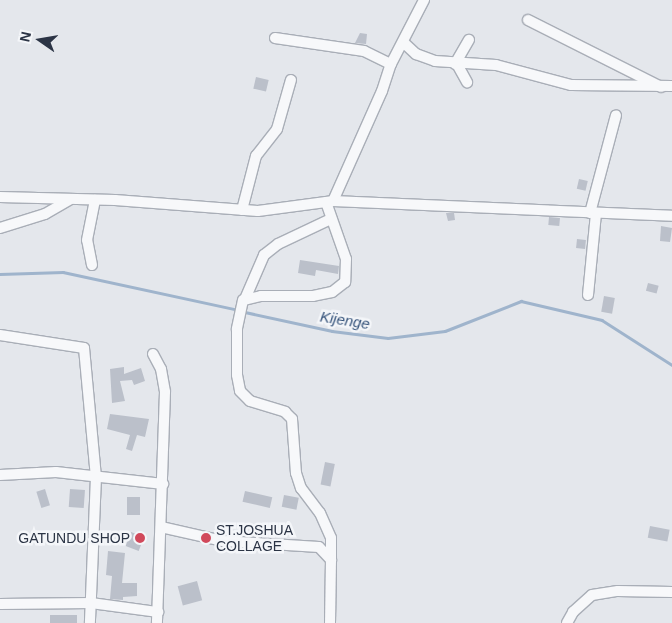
<!DOCTYPE html>
<html>
<head>
<meta charset="utf-8">
<style>
  body { margin:0 }
  #map { position:relative; width:672px; height:623px; overflow:hidden; background:#e4e7ec; font-family:Arial,sans-serif }
  div>[style] { position:absolute }
  .stream>* { height:2.5px; margin:-1.25px; padding:0 1.25px; transform-origin:1.25px; border-radius:1.25px; background:#9fb4cc }
  .building>* { inset:0; background:#bbc0ca; transform-origin:0 0 }
  .roads { filter:drop-shadow(1px 0 #a9aeb7) drop-shadow(-1px 0 #a9aeb7) drop-shadow(0 1px #a9aeb7) drop-shadow(0 -1px #a9aeb7) }
  .minor>* { height:10px; margin:-5px; padding:0 5px; transform-origin:5px; border-radius:5px; background:#f7f8fa }
  .dots>* { width:14px; height:14px; translate:-50% -50%; box-sizing:border-box; border:2px solid #f4f6f9; border-radius:50% }
  span { translate:-50% -50%; white-space:nowrap; text-align:center; line-height:1.15; -webkit-text-stroke:5px #f4f6f9; paint-order:stroke }
  .poi-label { font-size:14px; color:#2b3445 }
  .left { translate:0 -50%; text-align:left }
  .right { translate:-100% -50%; text-align:right }
  .water-label { font-size:15px; color:#34527a; font-style:italic }
  .north { position:absolute; left:15px; top:15px; width:50px; height:50px; -webkit-text-stroke:4px #f4f6f9; paint-order:stroke; rotate:283deg; font-size:14px; font-weight:700; line-height:20px; text-align:center; color:#2b3445 }
  .north::after { content:''; display:block; margin:auto; width:18px; height:22px; background:#2b3445; clip-path:polygon(50% 0,100% 100%,50% 72%,0 100%) }
</style>
</head>
<body>
<div id="map">
  <div class="stream">
    <i style="left:0;top:274px;width:63px;rotate:-1.8deg"></i>
    <i style="left:63px;top:272px;width:180px;rotate:12.2deg"></i>
    <i style="left:245px;top:312px;width:89px;rotate:12.3deg"></i>
    <i style="left:332px;top:331px;width:56px;rotate:7.1deg"></i>
    <i style="left:388px;top:338px;width:57px;rotate:-7deg"></i>
    <i style="left:445px;top:331px;width:82px;rotate:-21.5deg"></i>
    <i style="left:521px;top:301px;width:83px;rotate:13.2deg"></i>
    <i style="left:602px;top:320px;width:83px;rotate:32.7deg"></i>
  </div>
  <div class="building">
    <i style="clip-path:polygon(360px 33px,367px 34px,366px 44px,355px 43px)"></i>
    <i style="left:256px;top:77px;width:13px;height:12px;rotate:13deg"></i>
    <i style="left:579px;top:179px;width:9px;height:10px;rotate:13deg"></i>
    <i style="clip-path:polygon(446px 213px,454px 213px,455px 220px,448px 221px)"></i>
    <i style="left:549px;top:217px;width:11px;height:8px;rotate:5deg"></i>
    <i style="clip-path:polygon(661px 226px,672px 228px,670px 242px,660px 241px)"></i>
    <i style="left:577px;top:239px;width:9px;height:9px;rotate:6deg"></i>
    <i style="clip-path:polygon(300px 260px,339px 266px,338px 274px,316px 270px,315px 276px,298px 273px)"></i>
    <i style="left:648px;top:283px;width:11px;height:8px;rotate:15deg"></i>
    <i style="left:604px;top:296px;width:11px;height:16px;rotate:10deg"></i>
    <i style="clip-path:polygon(124px 367px,124px 374px,141px 368px,145px 381px,134px 385px,132px 380px,120px 381px,125px 401px,112px 403px,110px 369px)"></i>
    <i style="clip-path:polygon(110px 414px,149px 419px,145px 437px,137px 435px,132px 451px,126px 449px,130px 435px,107px 429px)"></i>
    <i style="left:325px;top:462px;width:10px;height:23px;rotate:11deg"></i>
    <i style="left:45px;top:489px;width:17px;height:9px;rotate:73deg"></i>
    <i style="left:70px;top:489px;width:15px;height:18px;rotate:4deg"></i>
    <i style="left:245px;top:491px;width:28px;height:11px;rotate:13deg"></i>
    <i style="left:284px;top:495px;width:15px;height:12px;rotate:11deg"></i>
    <i style="left:127px;top:497px;width:13px;height:18px"></i>
    <i style="left:650px;top:526px;width:20px;height:12px;rotate:11deg"></i>
    <i style="left:131px;top:532px;width:14px;height:15px;rotate:21deg"></i>
    <i style="clip-path:polygon(108px 551px,125px 553px,122px 583px,137px 583px,137px 596px,123px 597px,123px 600px,110px 599px,112px 576px,106px 575px)"></i>
    <i style="left:197px;top:581px;width:20px;height:20px;rotate:75deg"></i>
    <i style="left:77px;top:615px;width:8px;height:27px;rotate:90deg"></i>
  </div>
  <div class="roads">
    <div class="minor">
      <i style="left:528px;top:20px;width:149px;rotate:26.7deg"></i>
      <i style="left:275px;top:38px;width:90px;rotate:8.3deg"></i>
      <i style="left:364px;top:51px;width:30px;rotate:26deg"></i>
      <i style="left:403px;top:42px;width:18px;rotate:43deg"></i>
      <i style="left:416px;top:54px;width:20px;rotate:20deg"></i>
      <i style="left:435px;top:61px;width:61px;rotate:3.8deg"></i>
      <i style="left:496px;top:65px;width:78px;rotate:14.9deg"></i>
      <i style="left:571px;top:85px;width:101px;rotate:0.6deg"></i>
      <i style="left:455px;top:64px;width:28px;rotate:-60deg"></i>
      <i style="left:457px;top:64px;width:21px;rotate:61deg"></i>
      <i style="left:0;top:197px;width:115px;rotate:1.5deg"></i>
      <i style="left:115px;top:200px;width:143px;rotate:4.4deg"></i>
      <i style="left:258px;top:211px;width:76px;rotate:-7.6deg"></i>
      <i style="left:333px;top:201px;width:120px;rotate:-66deg"></i>
      <i style="left:382px;top:91px;width:28px;rotate:-72deg"></i>
      <i style="left:391px;top:64px;width:72px;rotate:-62.7deg"></i>
      <i style="left:333px;top:201px;width:339px;rotate:2.5deg"></i>
      <i style="left:326px;top:202px;width:60px;rotate:70.7deg"></i>
      <i style="left:346px;top:259px;width:23px;rotate:92deg"></i>
      <i style="left:345px;top:282px;width:16px;rotate:142deg"></i>
      <i style="left:332px;top:292px;width:19px;rotate:168deg"></i>
      <i style="left:313px;top:296px;width:52px;rotate:180deg"></i>
      <i style="left:261px;top:296px;width:18px;rotate:167deg"></i>
      <i style="left:243px;top:300px;width:30px;rotate:102deg"></i>
      <i style="left:237px;top:329px;width:46px;rotate:90deg"></i>
      <i style="left:237px;top:375px;width:16px;rotate:79deg"></i>
      <i style="left:240px;top:391px;width:14px;rotate:45deg"></i>
      <i style="left:250px;top:401px;width:37px;rotate:17deg"></i>
      <i style="left:285px;top:412px;width:10px;rotate:45deg"></i>
      <i style="left:292px;top:419px;width:54px;rotate:85.8deg"></i>
      <i style="left:296px;top:473px;width:16px;rotate:72deg"></i>
      <i style="left:301px;top:488px;width:31px;rotate:53deg"></i>
      <i style="left:320px;top:513px;width:27px;rotate:66deg"></i>
      <i style="left:331px;top:538px;width:22px;rotate:90deg"></i>
      <i style="left:242px;top:210px;width:56px;rotate:-75.5deg"></i>
      <i style="left:256px;top:156px;width:34px;rotate:-52deg"></i>
      <i style="left:277px;top:129px;width:51px;rotate:-74.1deg"></i>
      <i style="left:590px;top:213px;width:101px;rotate:-75.1deg"></i>
      <i style="left:0;top:228px;width:47px;rotate:-17.3deg"></i>
      <i style="left:45px;top:214px;width:28px;rotate:-30deg"></i>
      <i style="left:92px;top:265px;width:25px;rotate:-101deg"></i>
      <i style="left:87px;top:240px;width:41px;rotate:-78.7deg"></i>
      <i style="left:588px;top:295px;width:82px;rotate:-84.4deg"></i>
      <i style="left:245px;top:299px;width:48px;rotate:-66.6deg"></i>
      <i style="left:264px;top:255px;width:18px;rotate:-38deg"></i>
      <i style="left:278px;top:244px;width:59px;rotate:-25.3deg"></i>
      <i style="left:0;top:335px;width:85px;rotate:8.8deg"></i>
      <i style="left:84px;top:348px;width:130px;rotate:84.7deg"></i>
      <i style="left:96px;top:477px;width:146px;rotate:92.4deg"></i>
      <i style="left:153px;top:354px;width:17px;rotate:62deg"></i>
      <i style="left:161px;top:369px;width:23px;rotate:80deg"></i>
      <i style="left:165px;top:392px;width:231px;rotate:92deg"></i>
      <i style="left:0;top:475px;width:56px;rotate:-3.1deg"></i>
      <i style="left:56px;top:472px;width:108px;rotate:6.4deg"></i>
      <i style="left:161px;top:527px;width:64px;rotate:12.7deg"></i>
      <i style="left:223px;top:541px;width:96px;rotate:3.6deg"></i>
      <i style="left:319px;top:547px;width:18px;rotate:47deg"></i>
      <i style="left:331px;top:560px;width:63px;rotate:90.9deg"></i>
      <i style="left:0;top:604px;width:91px;rotate:-0.6deg"></i>
      <i style="left:91px;top:603px;width:68px;rotate:7.7deg"></i>
      <i style="left:567px;top:623px;width:13px;rotate:-61deg"></i>
      <i style="left:573px;top:612px;width:25px;rotate:-42deg"></i>
      <i style="left:592px;top:595px;width:26px;rotate:-9deg"></i>
      <i style="left:618px;top:591px;width:54px;rotate:1.1deg"></i>
    </div>
  </div>
  <div class="dots">
    <i style="left:140px;top:538px;background:#d1495b"></i>
    <i style="left:206px;top:538px;background:#d1495b"></i>
  </div>
  <div class="poi-label">
    <span class="left" style="left:216px;top:538px">ST.JOSHUA<br>COLLAGE</span>
    <span class="right" style="left:130px;top:538px">GATUNDU SHOP</span>
  </div>
  <div class="water-label">
    <span style="left:345px;top:320px;rotate:9deg">Kijenge</span>
  </div>
  <div class="north">N</div>
</div>
</body>
</html>
